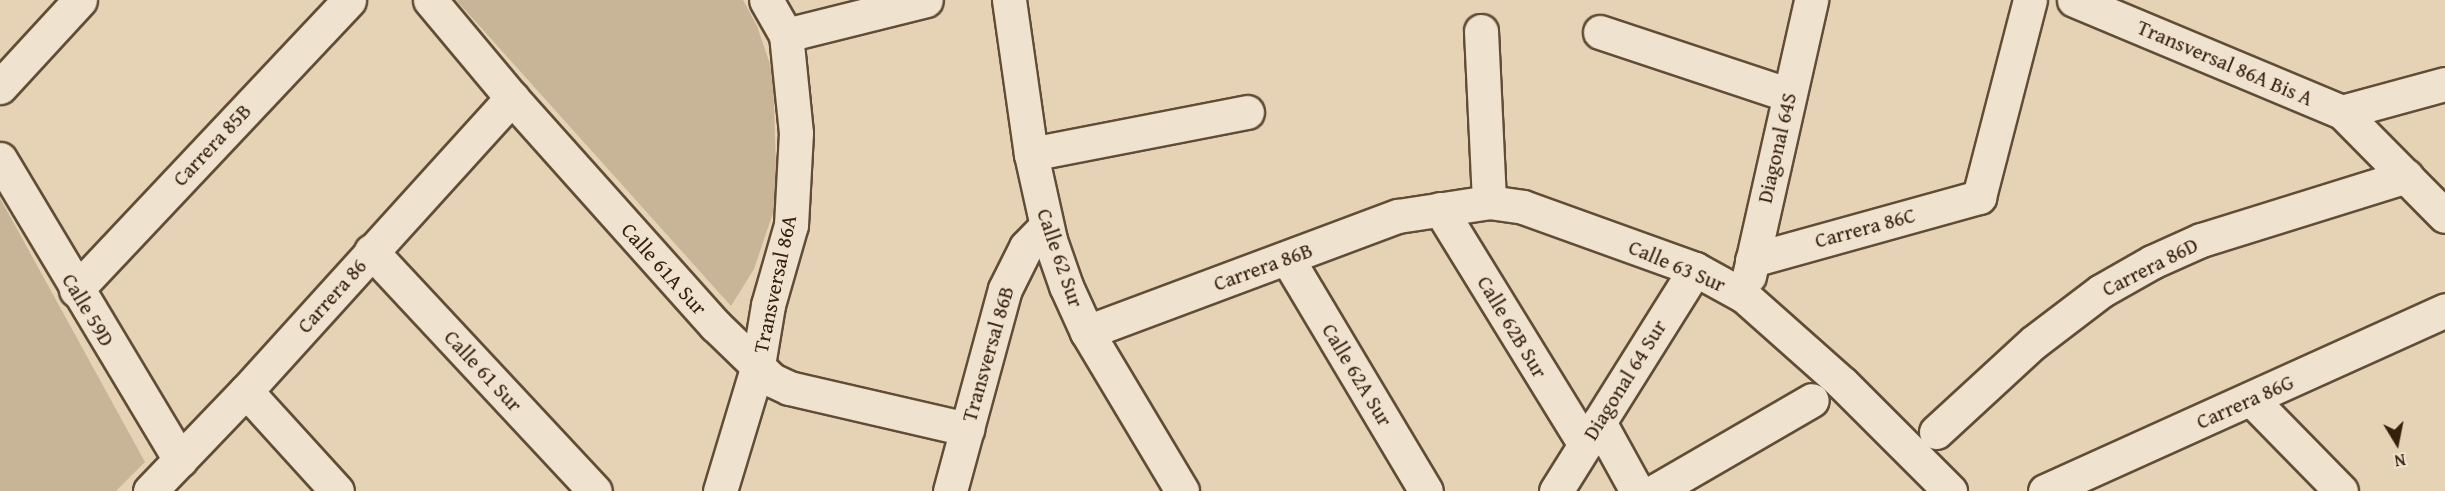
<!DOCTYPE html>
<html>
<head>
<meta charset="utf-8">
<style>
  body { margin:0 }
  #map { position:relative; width:2445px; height:491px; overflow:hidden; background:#e6d3b5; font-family:"Gentium Book Plus",serif }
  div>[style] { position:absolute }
  .green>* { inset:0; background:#c8b598 }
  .roads { filter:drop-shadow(2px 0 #614d36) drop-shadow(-2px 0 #614d36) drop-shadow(0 2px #614d36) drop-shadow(0 -2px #614d36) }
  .minor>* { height:33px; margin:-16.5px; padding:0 16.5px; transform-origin:16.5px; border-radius:16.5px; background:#efe2cf }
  span { translate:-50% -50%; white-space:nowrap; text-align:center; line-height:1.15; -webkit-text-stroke:4.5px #efe2cf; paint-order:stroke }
  .street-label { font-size:21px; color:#35200c }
  .north { position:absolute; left:2367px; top:413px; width:60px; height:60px; -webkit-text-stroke:4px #efe2cf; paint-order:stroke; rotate:170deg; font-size:16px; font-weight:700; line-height:24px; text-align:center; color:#35200c }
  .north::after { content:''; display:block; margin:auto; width:21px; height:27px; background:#35200c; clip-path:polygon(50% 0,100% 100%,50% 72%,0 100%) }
</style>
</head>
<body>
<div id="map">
  <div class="green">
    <i style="clip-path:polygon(456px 0,743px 0,757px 26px,773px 73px,777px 201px,754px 269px,731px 306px)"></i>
    <i style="clip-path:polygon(0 198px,145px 462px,116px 491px,0 491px)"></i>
  </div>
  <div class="roads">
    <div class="minor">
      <i style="left:430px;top:0;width:128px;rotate:50.1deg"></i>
      <i style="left:512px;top:98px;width:305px;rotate:48.2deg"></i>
      <i style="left:715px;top:325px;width:79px;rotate:44deg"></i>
      <i style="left:772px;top:380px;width:19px;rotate:25deg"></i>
      <i style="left:789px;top:388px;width:183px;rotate:13deg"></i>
      <i style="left:1009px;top:0;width:156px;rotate:81.9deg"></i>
      <i style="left:1031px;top:154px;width:88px;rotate:77.5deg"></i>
      <i style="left:1050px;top:240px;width:49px;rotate:70.8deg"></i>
      <i style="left:1066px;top:286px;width:51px;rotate:65.5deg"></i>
      <i style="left:1087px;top:332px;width:185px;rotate:59.1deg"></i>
      <i style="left:2074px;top:0;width:290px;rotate:22.7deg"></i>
      <i style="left:2342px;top:112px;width:146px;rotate:45.3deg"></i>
      <i style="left:1481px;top:31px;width:171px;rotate:87.3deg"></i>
      <i style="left:1600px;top:32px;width:199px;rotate:18.4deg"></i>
      <i style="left:786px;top:35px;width:144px;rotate:-14deg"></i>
      <i style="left:0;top:87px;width:118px;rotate:-47.4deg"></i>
      <i style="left:2342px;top:112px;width:107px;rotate:-15.2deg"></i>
      <i style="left:1031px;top:154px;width:220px;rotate:-11deg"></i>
      <i style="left:0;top:159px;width:351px;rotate:59.1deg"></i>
      <i style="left:1440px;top:209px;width:277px;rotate:58.4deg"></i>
      <i style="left:371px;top:251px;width:328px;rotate:47deg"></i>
      <i style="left:1287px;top:258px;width:271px;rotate:59.2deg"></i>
      <i style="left:1752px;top:260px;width:236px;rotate:-15.5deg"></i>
      <i style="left:1979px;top:197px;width:203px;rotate:-75.5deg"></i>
      <i style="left:1749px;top:276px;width:283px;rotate:-77.3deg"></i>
      <i style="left:76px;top:290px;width:398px;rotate:-46.7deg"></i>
      <i style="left:1087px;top:332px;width:332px;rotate:-20.5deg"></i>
      <i style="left:1398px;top:216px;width:92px;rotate:-8.7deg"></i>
      <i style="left:1489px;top:202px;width:34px;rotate:8deg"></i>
      <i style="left:1523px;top:207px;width:183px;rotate:19.8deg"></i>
      <i style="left:1695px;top:269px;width:56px;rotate:28.9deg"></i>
      <i style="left:1744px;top:296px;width:131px;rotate:41.6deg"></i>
      <i style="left:1842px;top:383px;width:153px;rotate:45deg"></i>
      <i style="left:246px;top:391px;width:135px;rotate:47.7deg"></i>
      <i style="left:2252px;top:400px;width:127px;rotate:45.6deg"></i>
      <i style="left:1599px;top:422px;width:79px;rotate:61.2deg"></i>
      <i style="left:1936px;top:432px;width:133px;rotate:-42.6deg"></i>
      <i style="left:2034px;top:342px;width:84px;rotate:-37.3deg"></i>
      <i style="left:2101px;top:291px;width:59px;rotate:-29.6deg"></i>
      <i style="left:2152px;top:262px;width:54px;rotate:-24.2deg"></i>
      <i style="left:2201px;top:240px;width:215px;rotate:-17.3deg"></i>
      <i style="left:150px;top:491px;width:139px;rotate:-46.2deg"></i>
      <i style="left:246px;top:391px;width:396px;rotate:-47.8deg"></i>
      <i style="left:720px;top:491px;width:132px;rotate:-73.2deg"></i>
      <i style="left:758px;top:365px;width:61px;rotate:-80.5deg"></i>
      <i style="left:768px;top:305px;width:83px;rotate:-74deg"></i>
      <i style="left:791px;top:225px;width:92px;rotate:-86.9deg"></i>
      <i style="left:796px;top:133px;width:99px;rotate:-95.8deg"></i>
      <i style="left:786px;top:35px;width:40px;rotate:-119.7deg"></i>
      <i style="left:950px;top:491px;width:209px;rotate:-74.8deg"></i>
      <i style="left:1005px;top:289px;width:47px;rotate:-63.4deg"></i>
      <i style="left:1026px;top:247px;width:29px;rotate:-46deg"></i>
      <i style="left:1556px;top:491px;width:262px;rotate:-57.9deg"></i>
      <i style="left:1655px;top:491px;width:181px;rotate:-30.1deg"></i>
      <i style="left:2045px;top:491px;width:439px;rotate:-24.3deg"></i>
    </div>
  </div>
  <div class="street-label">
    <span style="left:2225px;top:63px;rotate:23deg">Transversal 86A Bis A</span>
    <span style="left:212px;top:145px;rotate:-47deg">Carrera 85B</span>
    <span style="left:1777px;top:148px;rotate:-77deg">Diagonal 64S</span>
    <span style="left:1865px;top:228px;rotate:-15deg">Carrera 86C</span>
    <span style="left:1060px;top:258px;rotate:71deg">Calle 62 Sur</span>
    <span style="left:1677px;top:266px;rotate:23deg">Calle 63 Sur</span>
    <span style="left:1263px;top:267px;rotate:-20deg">Carrera 86B</span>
    <span style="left:2150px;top:267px;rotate:-27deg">Carrera 86D</span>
    <span style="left:664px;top:269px;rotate:48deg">Calle 61A Sur</span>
    <span style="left:775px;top:284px;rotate:-78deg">Transversal 86A</span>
    <span style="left:332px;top:296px;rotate:-48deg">Carrera 86</span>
    <span style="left:88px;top:310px;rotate:59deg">Calle 59D</span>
    <span style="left:1512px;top:327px;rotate:59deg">Calle 62B Sur</span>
    <span style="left:988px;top:354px;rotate:-74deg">Transversal 86B</span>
    <span style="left:483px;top:371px;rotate:47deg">Calle 61 Sur</span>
    <span style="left:1357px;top:375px;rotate:59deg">Calle 62A Sur</span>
    <span style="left:1625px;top:380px;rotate:-58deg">Diagonal 64 Sur</span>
    <span style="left:2245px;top:402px;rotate:-24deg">Carrera 86G</span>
  </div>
  <div class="north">N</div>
</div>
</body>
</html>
